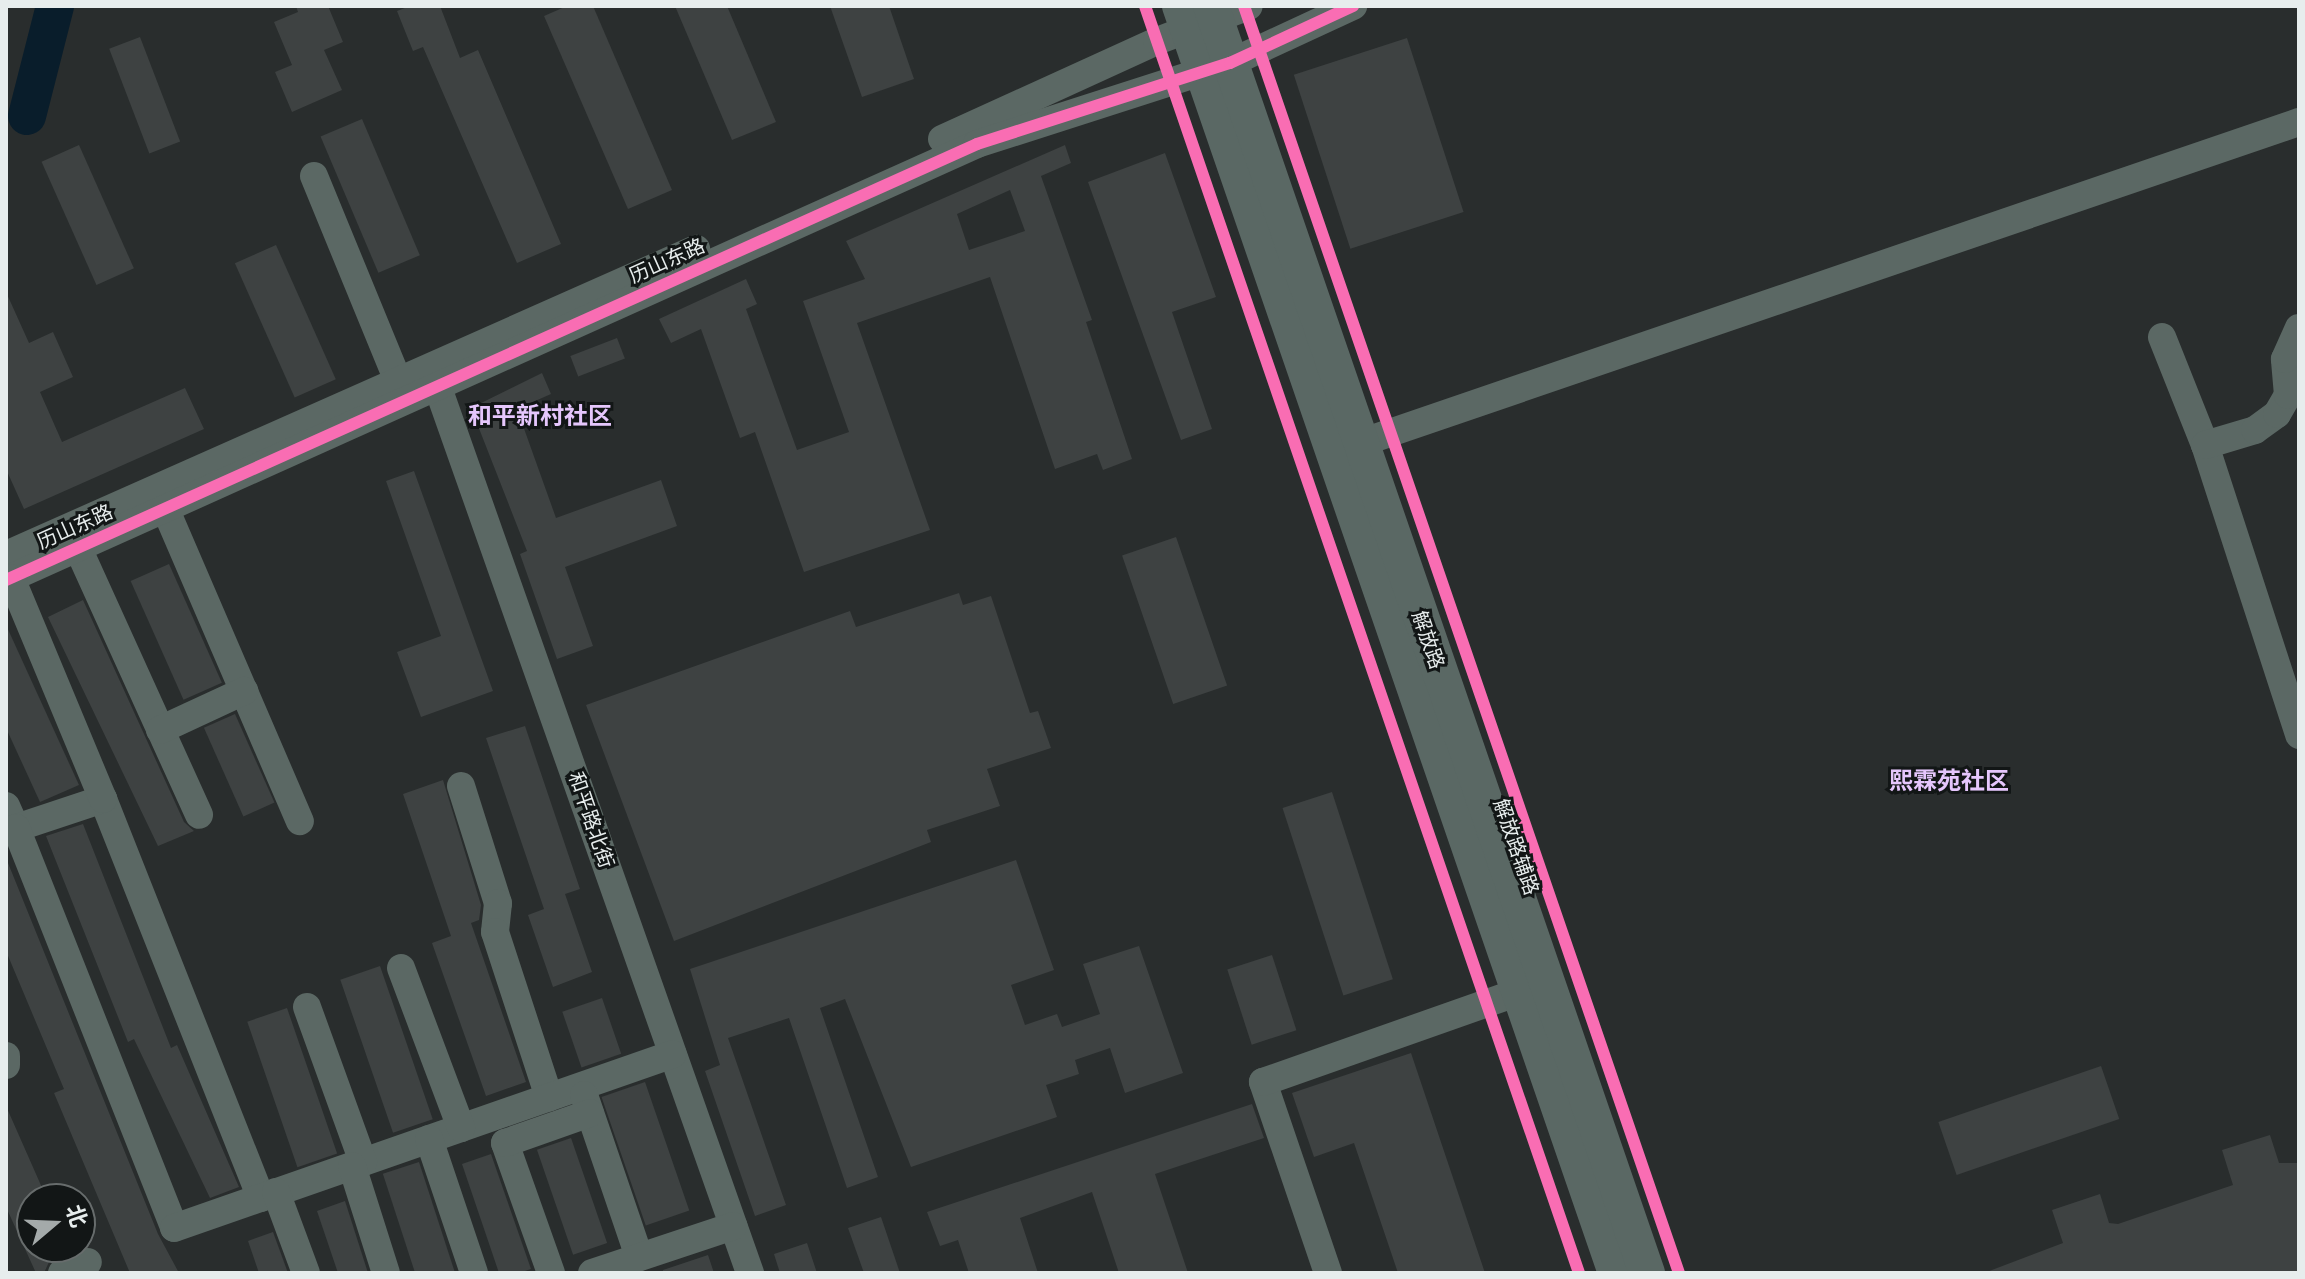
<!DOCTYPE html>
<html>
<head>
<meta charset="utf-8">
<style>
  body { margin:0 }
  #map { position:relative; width:2305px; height:1279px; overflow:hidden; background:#292d2d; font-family:"Public Sans","Noto Sans SC",sans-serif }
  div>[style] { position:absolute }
  .river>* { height:38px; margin:-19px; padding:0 19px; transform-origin:19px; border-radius:19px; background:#091d2b }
  .building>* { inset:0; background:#3e4242; transform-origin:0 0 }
  .minor>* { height:28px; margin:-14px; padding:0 14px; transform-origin:14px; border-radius:14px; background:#5b6864 }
  .major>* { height:36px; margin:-18px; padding:0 18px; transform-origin:18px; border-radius:18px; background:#5a6864 }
  .cycleway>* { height:12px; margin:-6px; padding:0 6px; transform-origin:6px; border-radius:6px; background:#f96db3 }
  span { translate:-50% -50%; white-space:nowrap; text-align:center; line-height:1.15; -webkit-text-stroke:6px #121616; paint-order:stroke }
  .street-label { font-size:20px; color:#e7eded }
  .quarter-label { font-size:24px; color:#e5c6fc; font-weight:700 }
  .frame { position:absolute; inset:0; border:8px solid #e7eded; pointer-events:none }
  .north { position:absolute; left:16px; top:1183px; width:80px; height:80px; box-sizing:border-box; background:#121616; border:2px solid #676c6c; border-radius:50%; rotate:71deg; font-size:22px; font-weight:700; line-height:32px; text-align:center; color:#e7eded }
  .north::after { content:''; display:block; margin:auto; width:28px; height:36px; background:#a4aaaa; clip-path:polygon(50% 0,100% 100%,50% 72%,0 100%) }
</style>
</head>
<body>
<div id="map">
  <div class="river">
    <i style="left:27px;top:116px;width:114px;rotate:-75.7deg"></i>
  </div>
  <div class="building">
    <i style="clip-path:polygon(296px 6px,328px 6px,343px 42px,324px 50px,342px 90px,292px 112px,275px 72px,292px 65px,274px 22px,298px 12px)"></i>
    <i style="clip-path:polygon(410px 6px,440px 6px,460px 58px,478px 50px,561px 244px,517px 263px,423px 47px,413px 51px,397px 11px)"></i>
    <i style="clip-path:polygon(567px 6px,593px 6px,672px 190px,628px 209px,544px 16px)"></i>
    <i style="clip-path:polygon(675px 6px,727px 6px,776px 122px,732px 140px)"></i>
    <i style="clip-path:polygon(830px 6px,889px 6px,914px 79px,862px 97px)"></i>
    <i style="left:140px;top:37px;width:112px;height:33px;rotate:69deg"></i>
    <i style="left:1407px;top:38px;width:183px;height:119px;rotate:72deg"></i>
    <i style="left:362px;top:119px;width:148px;height:45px;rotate:67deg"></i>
    <i style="left:79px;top:145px;width:135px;height:41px;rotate:66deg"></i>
    <i style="clip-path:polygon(evenodd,1065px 145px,1071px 163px,1041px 176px,1092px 320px,1086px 322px,1132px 459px,1103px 470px,1097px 454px,1055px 469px,990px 277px,857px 323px,930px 530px,804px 572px,755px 432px,740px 438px,701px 329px,671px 343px,659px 319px,746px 279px,757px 304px,746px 309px,797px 450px,849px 432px,803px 301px,865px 279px,846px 241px,1065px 145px,1010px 190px,1025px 231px,969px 250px,957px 214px,1010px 190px)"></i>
    <i style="clip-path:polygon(1165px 153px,1216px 297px,1172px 312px,1212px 429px,1181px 440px,1088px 182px)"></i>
    <i style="left:276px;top:245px;width:147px;height:45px;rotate:66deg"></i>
    <i style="clip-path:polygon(6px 292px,29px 343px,53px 332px,73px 377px,40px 392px,62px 442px,185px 388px,204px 429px,24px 509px,6px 469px)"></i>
    <i style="left:617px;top:338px;width:22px;height:50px;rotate:69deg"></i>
    <i style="clip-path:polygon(542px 373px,551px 394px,517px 409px,556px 518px,661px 480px,677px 526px,565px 567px,593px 646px,557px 659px,520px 554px,527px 551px,471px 408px)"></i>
    <i style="clip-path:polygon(414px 471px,493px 691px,421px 717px,397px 652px,441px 636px,386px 481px)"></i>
    <i style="left:1176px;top:537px;width:157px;height:57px;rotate:71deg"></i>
    <i style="left:169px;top:564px;width:130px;height:42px;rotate:66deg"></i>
    <i style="clip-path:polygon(959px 593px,963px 605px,991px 596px,1030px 713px,1038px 711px,1051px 748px,987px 769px,1000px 806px,927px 830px,931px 842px,674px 941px,586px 705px,850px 611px,856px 627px)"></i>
    <i style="clip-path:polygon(83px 600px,184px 822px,194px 831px,158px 846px,48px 617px)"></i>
    <i style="clip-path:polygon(6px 625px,79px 785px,40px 802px,6px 728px)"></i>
    <i style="left:235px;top:714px;width:97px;height:34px;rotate:66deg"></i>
    <i style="clip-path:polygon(525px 726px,580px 889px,565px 894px,592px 972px,553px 987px,528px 915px,544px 909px,486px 738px)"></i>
    <i style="clip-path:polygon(443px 780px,481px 905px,479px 920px,471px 923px,526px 1082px,486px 1096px,432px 943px,451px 936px,403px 794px)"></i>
    <i style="left:1332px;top:792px;width:197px;height:52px;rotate:72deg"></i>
    <i style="clip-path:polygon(83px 824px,171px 1048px,177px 1045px,239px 1187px,210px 1198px,134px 1039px,128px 1042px,46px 836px)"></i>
    <i style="clip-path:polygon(6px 858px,158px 1234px,179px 1273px,130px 1273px,54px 1093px,64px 1089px,6px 951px)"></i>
    <i style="clip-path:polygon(1016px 860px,1054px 970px,1011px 985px,1025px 1025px,1057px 1014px,1062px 1027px,1100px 1014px,1083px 964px,1139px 946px,1183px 1073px,1125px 1093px,1110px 1048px,1075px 1060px,1079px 1074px,1046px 1085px,1057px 1117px,911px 1167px,845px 999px,820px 1008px,878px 1177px,847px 1188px,789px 1018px,728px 1038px,786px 1205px,755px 1216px,705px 1071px,720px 1065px,690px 969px)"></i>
    <i style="left:1272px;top:955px;width:79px;height:47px;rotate:72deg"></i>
    <i style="left:380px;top:966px;width:162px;height:42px;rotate:71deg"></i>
    <i style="left:602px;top:998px;width:59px;height:42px;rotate:71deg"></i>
    <i style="left:287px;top:1008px;width:154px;height:42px;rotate:71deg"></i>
    <i style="clip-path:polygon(1411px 1053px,1485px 1273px,1398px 1273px,1354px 1143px,1314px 1157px,1292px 1093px)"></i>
    <i style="left:2101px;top:1066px;width:56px;height:172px;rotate:71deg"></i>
    <i style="left:645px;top:1082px;width:136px;height:46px;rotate:71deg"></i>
    <i style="clip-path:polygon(1252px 1104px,1264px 1138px,1155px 1174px,1188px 1273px,1119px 1273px,1092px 1192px,1020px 1218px,1038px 1273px,969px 1273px,958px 1240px,940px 1246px,927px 1212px)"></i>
    <i style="clip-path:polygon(6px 1106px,47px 1199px,32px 1199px,32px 1247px,70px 1251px,49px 1262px,44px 1273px,36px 1273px,6px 1207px)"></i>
    <i style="clip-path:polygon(2270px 1135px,2279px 1163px,2299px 1163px,2299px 1273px,1984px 1273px,2063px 1243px,2052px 1210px,2100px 1194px,2109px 1223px,2118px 1224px,2233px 1185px,2222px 1150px)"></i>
    <i style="left:571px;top:1138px;width:111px;height:36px;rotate:71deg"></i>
    <i style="clip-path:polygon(491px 1154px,531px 1269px,519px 1273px,499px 1273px,462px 1164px)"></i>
    <i style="left:419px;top:1162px;width:117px;height:38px;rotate:72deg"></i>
    <i style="clip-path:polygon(345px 1201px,368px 1273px,338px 1273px,317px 1211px)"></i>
    <i style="clip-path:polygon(881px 1217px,900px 1273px,864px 1273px,848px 1228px)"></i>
    <i style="clip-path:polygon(273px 1232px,288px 1273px,259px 1273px,248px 1241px)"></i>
    <i style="clip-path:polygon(807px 1243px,817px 1273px,780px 1273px,774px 1254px)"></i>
    <i style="clip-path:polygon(708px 1255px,714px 1273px,663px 1273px,663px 1270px)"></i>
  </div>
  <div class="minor">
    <i style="left:942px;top:139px;width:236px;rotate:-24.5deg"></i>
    <i style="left:1157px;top:41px;width:98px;rotate:-20.8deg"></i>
    <i style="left:314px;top:176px;width:222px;rotate:67.7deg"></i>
    <i style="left:2162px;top:337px;width:116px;rotate:68.3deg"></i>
    <i style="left:2205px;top:445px;width:305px;rotate:72deg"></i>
    <i style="left:431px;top:368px;width:960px;rotate:70.58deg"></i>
    <i style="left:1375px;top:438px;width:977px;rotate:-18.88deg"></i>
    <i style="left:2205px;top:445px;width:52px;rotate:-16.7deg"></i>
    <i style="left:2255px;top:430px;width:27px;rotate:-36deg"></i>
    <i style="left:2277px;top:414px;width:22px;rotate:-60deg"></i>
    <i style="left:2288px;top:395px;width:36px;rotate:-95deg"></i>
    <i style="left:2285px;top:359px;width:34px;rotate:-66deg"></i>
    <i style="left:165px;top:508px;width:341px;rotate:66.7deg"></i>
    <i style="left:78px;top:548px;width:293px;rotate:65.6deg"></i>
    <i style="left:6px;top:555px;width:755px;rotate:-23.92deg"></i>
    <i style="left:6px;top:580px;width:1064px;rotate:-24.18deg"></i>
    <i style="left:977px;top:144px;width:266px;rotate:-17.8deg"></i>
    <i style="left:1230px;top:63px;width:136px;rotate:-24.9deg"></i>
    <i style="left:160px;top:730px;width:93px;rotate:-24.9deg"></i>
    <i style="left:461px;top:786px;width:123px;rotate:72.5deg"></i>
    <i style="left:498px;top:903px;width:29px;rotate:96deg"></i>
    <i style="left:495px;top:932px;width:174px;rotate:71.9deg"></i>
    <i style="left:103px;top:799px;width:429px;rotate:68.4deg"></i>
    <i style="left:6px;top:806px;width:24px;rotate:66deg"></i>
    <i style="left:16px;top:828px;width:92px;rotate:-18.4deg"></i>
    <i style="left:103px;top:799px;width:239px;rotate:-112.6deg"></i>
    <i style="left:6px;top:832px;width:11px;rotate:-22deg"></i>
    <i style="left:16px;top:828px;width:430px;rotate:68.4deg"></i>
    <i style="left:174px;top:1228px;width:528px;rotate:-19.22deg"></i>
    <i style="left:401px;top:968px;width:171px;rotate:69.4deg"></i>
    <i style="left:307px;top:1007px;width:165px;rotate:70.1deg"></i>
    <i style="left:6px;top:1056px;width:9px;rotate:90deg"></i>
    <i style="left:584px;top:1095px;width:171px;rotate:71.2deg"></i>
    <i style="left:429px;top:1139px;width:141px;rotate:71.4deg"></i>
    <i style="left:352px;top:1166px;width:112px;rotate:72.4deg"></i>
    <i style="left:276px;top:1192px;width:86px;rotate:69.7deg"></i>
    <i style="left:62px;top:1273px;width:28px;rotate:-23deg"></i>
    <i style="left:551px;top:1273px;width:138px;rotate:-109.5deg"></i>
    <i style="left:505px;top:1143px;width:90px;rotate:-19.4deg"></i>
    <i style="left:592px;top:1273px;width:149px;rotate:-18.4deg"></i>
    <i style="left:1328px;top:1273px;width:202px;rotate:-108.8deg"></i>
    <i style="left:1263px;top:1082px;width:256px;rotate:-19.4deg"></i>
  </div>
  <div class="major">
    <i style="left:1180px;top:6px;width:1340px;rotate:71.01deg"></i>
    <i style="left:1211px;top:6px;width:1340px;rotate:71.01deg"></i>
  </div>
  <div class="cycleway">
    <i style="left:1145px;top:6px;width:1339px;rotate:71.09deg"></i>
    <i style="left:1244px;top:6px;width:1340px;rotate:71.05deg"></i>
    <i style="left:6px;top:580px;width:1064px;rotate:-24.18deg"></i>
    <i style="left:977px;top:144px;width:266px;rotate:-17.8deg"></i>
    <i style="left:1230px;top:63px;width:136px;rotate:-24.9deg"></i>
  </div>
  <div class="street-label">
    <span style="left:667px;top:261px;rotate:-24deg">历山东路</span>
    <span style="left:75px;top:527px;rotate:-24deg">历山东路</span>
    <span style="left:1428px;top:640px;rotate:71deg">解放路</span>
    <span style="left:591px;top:820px;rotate:71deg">和平路北街</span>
    <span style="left:1516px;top:847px;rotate:71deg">解放路辅路</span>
  </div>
  <div class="quarter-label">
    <span style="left:540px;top:416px">和平新村社区</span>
    <span style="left:1949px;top:781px">熙霖苑社区</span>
  </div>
  <div class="frame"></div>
  <div class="north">北</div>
</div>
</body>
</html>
